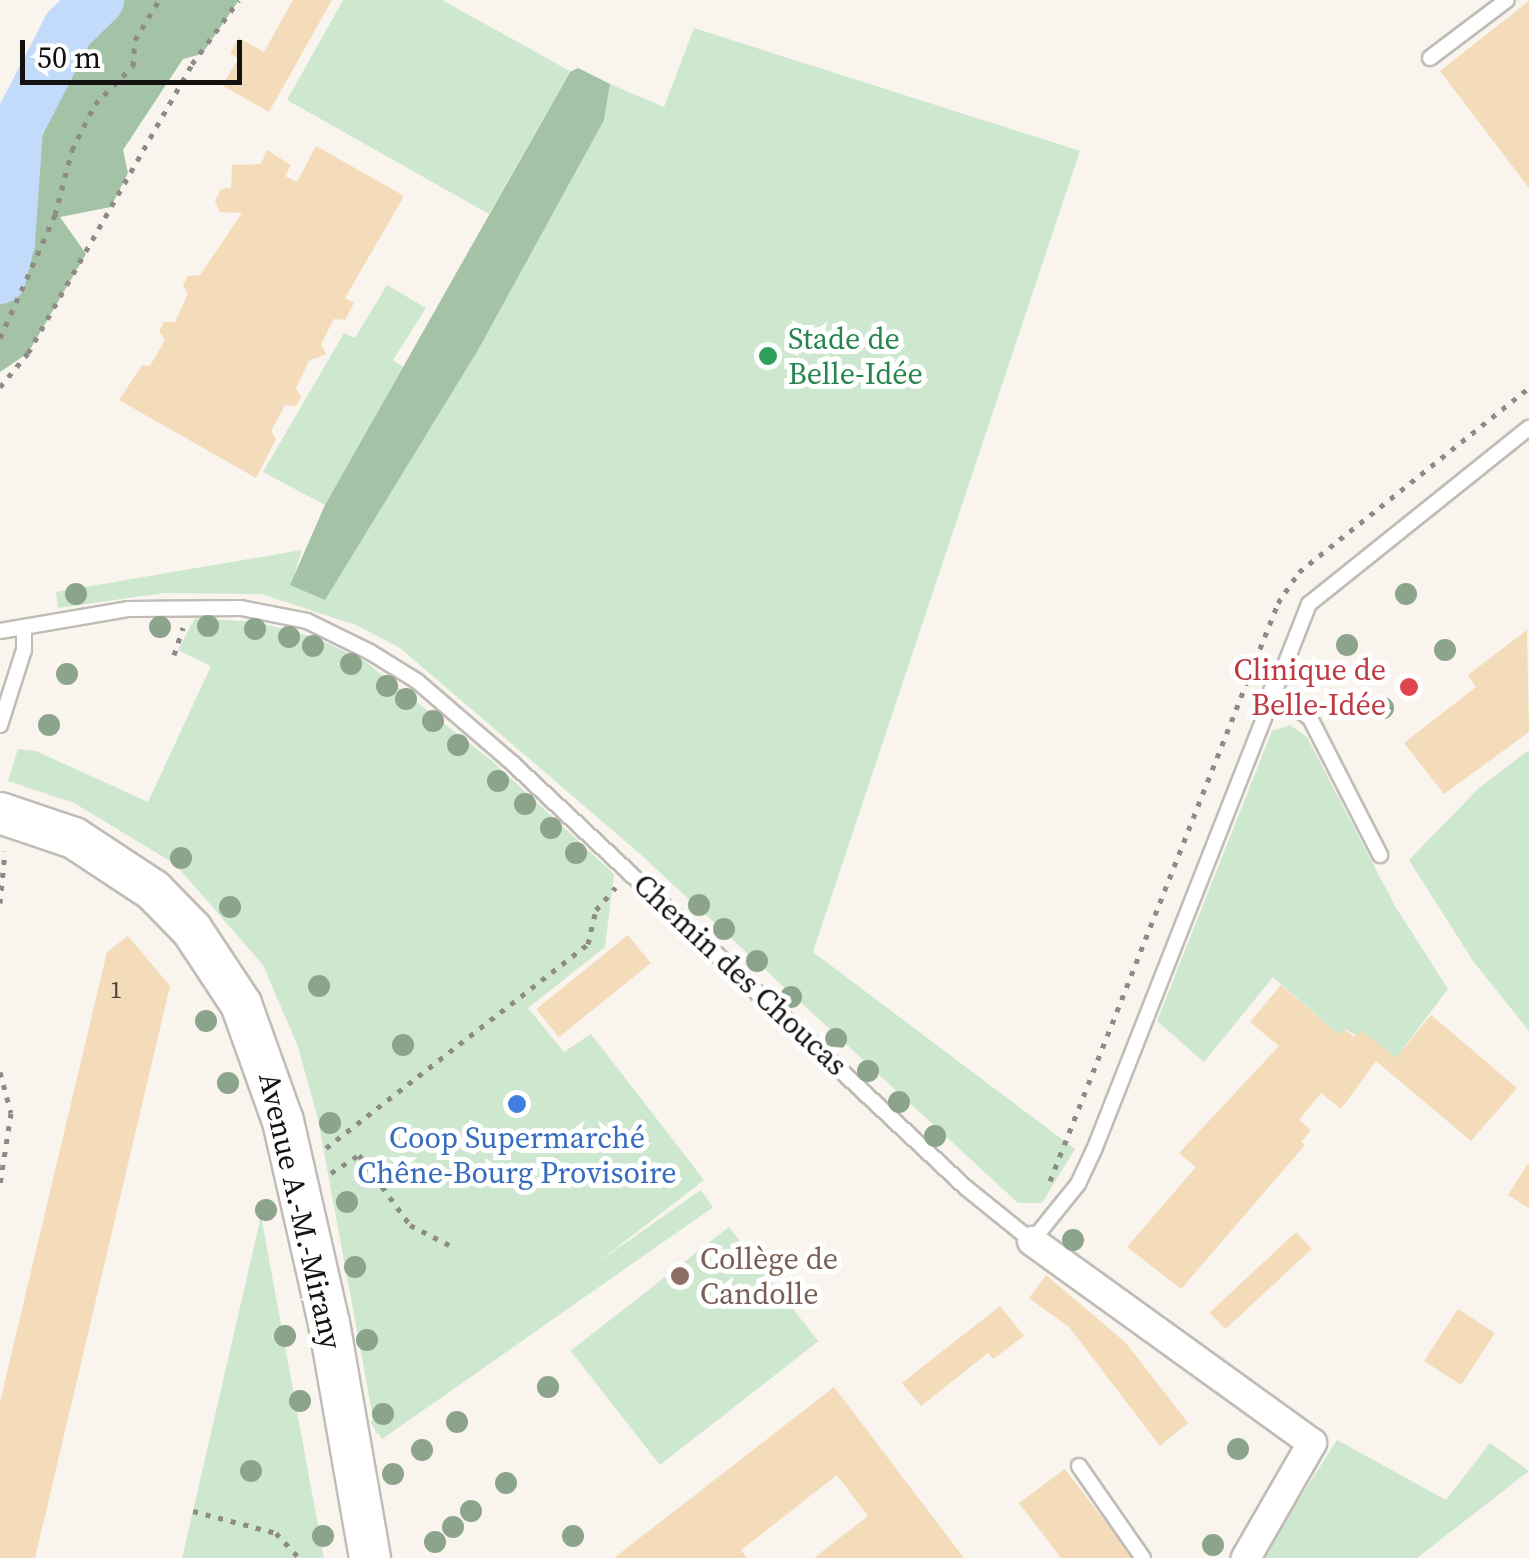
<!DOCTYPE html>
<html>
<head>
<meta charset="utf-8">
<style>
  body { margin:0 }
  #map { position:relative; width:1529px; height:1558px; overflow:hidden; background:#f9f4ee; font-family:"Source Serif 4",serif }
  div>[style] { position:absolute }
  .green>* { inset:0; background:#cde8cf; transform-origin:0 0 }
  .forest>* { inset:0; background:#a3c2a6 }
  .river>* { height:52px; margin:-26px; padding:0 26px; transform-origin:26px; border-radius:26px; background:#c2dbfb }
  .building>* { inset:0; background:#f4dbb9; transform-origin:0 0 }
  .path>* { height:5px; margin-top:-2.5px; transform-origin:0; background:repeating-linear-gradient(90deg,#8e8a86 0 5px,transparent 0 13px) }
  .roads { filter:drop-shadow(2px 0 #c0bcb6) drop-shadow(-2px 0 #c0bcb6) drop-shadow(0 2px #c0bcb6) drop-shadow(0 -2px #c0bcb6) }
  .lane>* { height:14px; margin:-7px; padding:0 7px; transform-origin:7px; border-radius:7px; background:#fff }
  .street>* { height:28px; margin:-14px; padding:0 14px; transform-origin:14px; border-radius:14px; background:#fff }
  .secondary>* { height:40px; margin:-20px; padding:0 20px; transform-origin:20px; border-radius:20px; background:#fff }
  .trees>* { width:22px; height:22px; margin:-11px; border-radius:50%; background:#8ca48c }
  .dots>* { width:28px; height:28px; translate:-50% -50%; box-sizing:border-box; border:5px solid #fff; border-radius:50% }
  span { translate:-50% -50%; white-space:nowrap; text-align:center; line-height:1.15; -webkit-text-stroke:10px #fff; paint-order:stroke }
  .number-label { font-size:25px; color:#4c443a }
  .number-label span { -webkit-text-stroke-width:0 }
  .leisure-label { font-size:30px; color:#27864d }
  .left { translate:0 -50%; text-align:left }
  .health-label { font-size:30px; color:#be3a42 }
  .right { translate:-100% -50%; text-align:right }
  .street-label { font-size:30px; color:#141210 }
  .shop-label { font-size:30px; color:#366cbe }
  .education-label { font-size:30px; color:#785e54 }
  .scale { position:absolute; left:20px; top:40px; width:222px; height:45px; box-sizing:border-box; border:5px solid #141210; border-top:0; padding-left:12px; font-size:30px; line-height:35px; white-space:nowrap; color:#141210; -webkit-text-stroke:8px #fff; paint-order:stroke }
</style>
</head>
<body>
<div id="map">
  <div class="green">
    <i style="clip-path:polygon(343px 0,442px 0,570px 71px,489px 214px,287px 100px)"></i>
    <i style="clip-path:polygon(694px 28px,1080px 151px,813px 952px,1075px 1149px,1042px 1203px,1018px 1203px,639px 853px,400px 648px,356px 625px,261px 594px,164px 593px,58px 608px,56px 592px,302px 550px,291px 585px,604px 120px,610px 84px,664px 107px)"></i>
    <i style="clip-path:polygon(387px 285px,426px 308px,393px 360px,403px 367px,325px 505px,263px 472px,344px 333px,355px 338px)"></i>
    <i style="clip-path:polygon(195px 618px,257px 622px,316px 638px,363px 660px,492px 761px,614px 874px,605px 947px,528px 1008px,564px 1052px,591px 1034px,704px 1180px,376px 1434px,318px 1119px,298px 1047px,263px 965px,175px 864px,74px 803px,8px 781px,18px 749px,36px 751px,148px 802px,211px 666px,178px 650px)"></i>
    <i style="clip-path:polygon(1290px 725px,1307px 737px,1395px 906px,1448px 989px,1396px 1058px,1345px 1029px,1339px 1035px,1273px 977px,1204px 1062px,1157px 1021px,1272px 731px)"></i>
    <i style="clip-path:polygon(1529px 750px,1529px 1031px,1473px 961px,1409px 860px,1479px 788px)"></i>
    <i style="left:701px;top:1190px;width:21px;height:404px;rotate:55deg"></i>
    <i style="clip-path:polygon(261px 1216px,324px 1558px,182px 1558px,193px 1511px)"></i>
    <i style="left:729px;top:1227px;width:145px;height:201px;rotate:52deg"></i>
    <i style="clip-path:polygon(1337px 1440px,1446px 1500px,1490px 1443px,1529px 1471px,1417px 1558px,1261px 1558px)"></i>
  </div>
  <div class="forest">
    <i style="clip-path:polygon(61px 0,239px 0,202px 54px,183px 59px,123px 150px,128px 173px,111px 207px,60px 217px,86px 254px,28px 353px,0 372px,0 146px,11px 87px)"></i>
    <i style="clip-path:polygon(578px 68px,610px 84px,604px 120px,478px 350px,325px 600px,290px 585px,325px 505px,570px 72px)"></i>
  </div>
  <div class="river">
    <i style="left:0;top:278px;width:36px;rotate:-76deg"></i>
    <i style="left:9px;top:243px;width:115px;rotate:-86deg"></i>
    <i style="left:17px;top:128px;width:111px;rotate:-62.7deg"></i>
    <i style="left:68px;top:29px;width:42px;rotate:-44deg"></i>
  </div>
  <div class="building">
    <i style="clip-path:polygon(293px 0,332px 0,269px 112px,222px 85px,239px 58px,230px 54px,239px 38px,264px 52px)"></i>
    <i style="clip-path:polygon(1529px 1px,1529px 188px,1440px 71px)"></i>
    <i style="clip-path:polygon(316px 146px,404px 196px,345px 298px,354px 303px,345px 320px,334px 319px,321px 344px,326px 354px,309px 361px,296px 388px,301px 397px,296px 406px,285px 405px,271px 431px,276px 439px,256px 478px,119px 400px,142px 365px,150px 366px,165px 340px,159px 331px,164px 322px,175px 322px,188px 294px,183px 285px,188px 276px,200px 275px,242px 213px,220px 212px,215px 201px,221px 189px,231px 188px,232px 165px,261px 164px,267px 150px,291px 165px,285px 176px,297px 182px)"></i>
    <i style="clip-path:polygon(1527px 630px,1529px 732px,1444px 794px,1404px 743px,1476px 687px,1468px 675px)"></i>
    <i style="left:628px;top:935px;width:36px;height:118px;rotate:51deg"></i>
    <i style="clip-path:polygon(128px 936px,170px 986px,35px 1558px,0 1558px,0 1402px,107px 952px)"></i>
    <i style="clip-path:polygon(1281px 985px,1339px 1035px,1344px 1029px,1354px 1037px,1361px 1030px,1396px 1058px,1431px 1015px,1517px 1088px,1471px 1141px,1376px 1061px,1341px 1109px,1321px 1093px,1299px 1120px,1311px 1130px,1301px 1142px,1305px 1145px,1181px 1289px,1127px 1247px,1196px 1167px,1179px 1153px,1279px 1046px,1250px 1022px)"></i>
    <i style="clip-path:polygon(1529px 1162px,1529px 1208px,1508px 1195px)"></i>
    <i style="left:1296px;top:1232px;width:23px;height:118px;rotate:47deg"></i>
    <i style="clip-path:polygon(1046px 1275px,1126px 1343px,1188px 1423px,1160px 1446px,1069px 1327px,1029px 1298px)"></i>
    <i style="clip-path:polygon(1000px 1306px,1024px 1336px,993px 1359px,988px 1353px,921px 1406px,902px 1383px)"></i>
    <i style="left:1458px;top:1309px;width:44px;height:62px;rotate:33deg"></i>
    <i style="clip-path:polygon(834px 1387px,964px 1558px,814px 1558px,868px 1516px,837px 1475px,741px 1550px,747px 1558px,614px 1558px)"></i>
    <i style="clip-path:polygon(1065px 1469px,1133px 1558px,1061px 1558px,1019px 1503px)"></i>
  </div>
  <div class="path">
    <i style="left:0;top:338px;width:135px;rotate:-65.9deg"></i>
    <i style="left:55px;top:215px;width:67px;rotate:-75.3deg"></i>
    <i style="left:72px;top:150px;width:51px;rotate:-63.4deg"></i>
    <i style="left:95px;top:104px;width:54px;rotate:-45deg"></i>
    <i style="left:133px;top:66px;width:26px;rotate:-86deg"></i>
    <i style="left:135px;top:40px;width:47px;rotate:-59deg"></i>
    <i style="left:0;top:387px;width:44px;rotate:-50.5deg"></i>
    <i style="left:28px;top:353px;width:332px;rotate:-60.4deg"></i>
    <i style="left:192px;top:64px;width:79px;rotate:-53.7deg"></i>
    <i style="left:174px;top:655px;width:29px;rotate:-72deg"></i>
    <i style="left:0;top:903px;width:52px;rotate:-84.5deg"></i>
    <i style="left:0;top:1072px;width:42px;rotate:75deg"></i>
    <i style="left:11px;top:1113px;width:72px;rotate:98.8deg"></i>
    <i style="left:326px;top:1148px;width:332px;rotate:-37.9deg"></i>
    <i style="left:588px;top:944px;width:35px;rotate:-77deg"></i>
    <i style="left:596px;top:910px;width:30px;rotate:-49deg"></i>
    <i style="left:331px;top:1173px;width:33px;rotate:-33deg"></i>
    <i style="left:359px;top:1155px;width:87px;rotate:53.9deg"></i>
    <i style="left:410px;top:1225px;width:44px;rotate:27.1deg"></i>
    <i style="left:1050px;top:1181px;width:621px;rotate:-68.47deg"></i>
    <i style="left:1278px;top:603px;width:37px;rotate:-56deg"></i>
    <i style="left:1299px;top:572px;width:295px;rotate:-38.7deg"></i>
    <i style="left:193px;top:1511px;width:86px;rotate:14.8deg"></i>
    <i style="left:276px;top:1533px;width:34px;rotate:47deg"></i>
  </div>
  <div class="roads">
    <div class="lane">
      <i style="left:1430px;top:58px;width:96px;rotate:-37deg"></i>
      <i style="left:0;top:631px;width:131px;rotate:-9.7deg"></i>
      <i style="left:129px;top:609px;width:112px;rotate:-0.5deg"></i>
      <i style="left:241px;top:608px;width:67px;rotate:11.1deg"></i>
      <i style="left:307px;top:621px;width:70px;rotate:26.2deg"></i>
      <i style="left:370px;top:652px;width:55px;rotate:31.7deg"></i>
      <i style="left:417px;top:681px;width:123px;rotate:40.7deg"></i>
      <i style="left:510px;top:761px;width:623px;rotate:43.11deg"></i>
      <i style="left:965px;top:1187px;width:86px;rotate:38.9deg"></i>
      <i style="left:1032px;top:1241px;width:73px;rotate:-51.1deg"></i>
      <i style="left:1078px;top:1184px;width:38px;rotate:-65deg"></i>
      <i style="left:1094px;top:1150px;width:587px;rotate:-68.51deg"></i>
      <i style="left:1309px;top:604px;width:282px;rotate:-38.7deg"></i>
      <i style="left:1271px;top:690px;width:48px;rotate:35.7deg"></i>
      <i style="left:1310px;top:718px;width:154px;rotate:62.9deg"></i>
      <i style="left:0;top:725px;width:79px;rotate:-72.3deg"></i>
      <i style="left:24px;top:650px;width:22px;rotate:-90deg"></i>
      <i style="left:1079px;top:1466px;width:112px;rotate:55.2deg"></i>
    </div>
    <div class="street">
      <i style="left:1032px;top:1241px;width:345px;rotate:35.8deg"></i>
      <i style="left:1312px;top:1443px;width:133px;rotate:119.9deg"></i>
    </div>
    <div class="secondary">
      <i style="left:0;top:813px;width:78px;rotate:18.7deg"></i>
      <i style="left:74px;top:838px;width:95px;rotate:33.4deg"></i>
      <i style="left:153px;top:890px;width:56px;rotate:45.7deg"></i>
      <i style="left:192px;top:930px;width:89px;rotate:56.5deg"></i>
      <i style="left:241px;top:1004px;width:124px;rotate:70.3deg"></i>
      <i style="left:283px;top:1121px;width:207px;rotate:77.2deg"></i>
      <i style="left:329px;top:1323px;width:239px;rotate:80.1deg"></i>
    </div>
  </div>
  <div class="trees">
    <i style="left:76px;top:594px"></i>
    <i style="left:1406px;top:594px"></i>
    <i style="left:208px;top:626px"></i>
    <i style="left:160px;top:627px"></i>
    <i style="left:255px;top:629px"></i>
    <i style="left:289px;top:637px"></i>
    <i style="left:1347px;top:645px"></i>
    <i style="left:313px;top:646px"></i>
    <i style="left:1445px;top:650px"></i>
    <i style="left:351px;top:664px"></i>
    <i style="left:67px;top:674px"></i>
    <i style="left:387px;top:686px"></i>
    <i style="left:406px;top:699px"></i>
    <i style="left:1383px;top:708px"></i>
    <i style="left:433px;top:721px"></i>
    <i style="left:49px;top:725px"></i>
    <i style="left:458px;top:745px"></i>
    <i style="left:498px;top:781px"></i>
    <i style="left:525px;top:804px"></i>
    <i style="left:551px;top:828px"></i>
    <i style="left:576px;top:853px"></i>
    <i style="left:181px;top:858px"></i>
    <i style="left:699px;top:905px"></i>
    <i style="left:230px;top:907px"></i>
    <i style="left:724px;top:929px"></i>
    <i style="left:757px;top:961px"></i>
    <i style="left:319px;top:986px"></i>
    <i style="left:791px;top:997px"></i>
    <i style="left:206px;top:1021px"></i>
    <i style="left:836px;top:1039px"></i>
    <i style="left:403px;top:1045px"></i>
    <i style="left:868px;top:1071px"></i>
    <i style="left:228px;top:1083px"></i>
    <i style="left:899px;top:1102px"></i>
    <i style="left:330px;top:1123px"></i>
    <i style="left:935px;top:1136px"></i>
    <i style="left:347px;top:1202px"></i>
    <i style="left:266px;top:1210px"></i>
    <i style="left:1073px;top:1240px"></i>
    <i style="left:355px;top:1267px"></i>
    <i style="left:285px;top:1336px"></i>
    <i style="left:367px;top:1340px"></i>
    <i style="left:548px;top:1387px"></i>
    <i style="left:300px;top:1401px"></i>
    <i style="left:383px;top:1414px"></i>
    <i style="left:457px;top:1422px"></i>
    <i style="left:1238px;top:1449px"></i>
    <i style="left:422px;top:1450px"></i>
    <i style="left:251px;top:1471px"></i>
    <i style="left:393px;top:1474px"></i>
    <i style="left:506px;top:1483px"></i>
    <i style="left:471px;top:1511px"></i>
    <i style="left:453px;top:1527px"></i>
    <i style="left:323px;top:1536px"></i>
    <i style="left:573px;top:1536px"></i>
    <i style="left:435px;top:1542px"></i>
    <i style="left:1213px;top:1545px"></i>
  </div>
  <div class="dots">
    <i style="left:768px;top:356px;background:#2e9e5b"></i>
    <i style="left:1409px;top:687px;background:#e0444e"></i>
    <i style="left:517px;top:1104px;background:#3f7fe0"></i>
    <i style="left:680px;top:1276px;background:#8d6e63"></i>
  </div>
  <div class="number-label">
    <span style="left:116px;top:989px">1</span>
  </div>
  <div class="leisure-label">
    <span class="left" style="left:788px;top:356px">Stade de<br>Belle-Idée</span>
  </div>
  <div class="health-label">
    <span class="right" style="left:1386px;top:687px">Clinique de<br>Belle-Idée</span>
  </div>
  <div class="street-label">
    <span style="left:740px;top:975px;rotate:43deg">Chemin des Choucas</span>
    <span style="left:300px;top:1211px;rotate:77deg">Avenue A.-M.-Mirany</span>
  </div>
  <div class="shop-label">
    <span style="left:517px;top:1155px">Coop Supermarché<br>Chêne-Bourg Provisoire</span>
  </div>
  <div class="education-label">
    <span class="left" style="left:700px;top:1276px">Collège de<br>Candolle</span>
  </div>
  <div class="scale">50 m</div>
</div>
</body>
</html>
